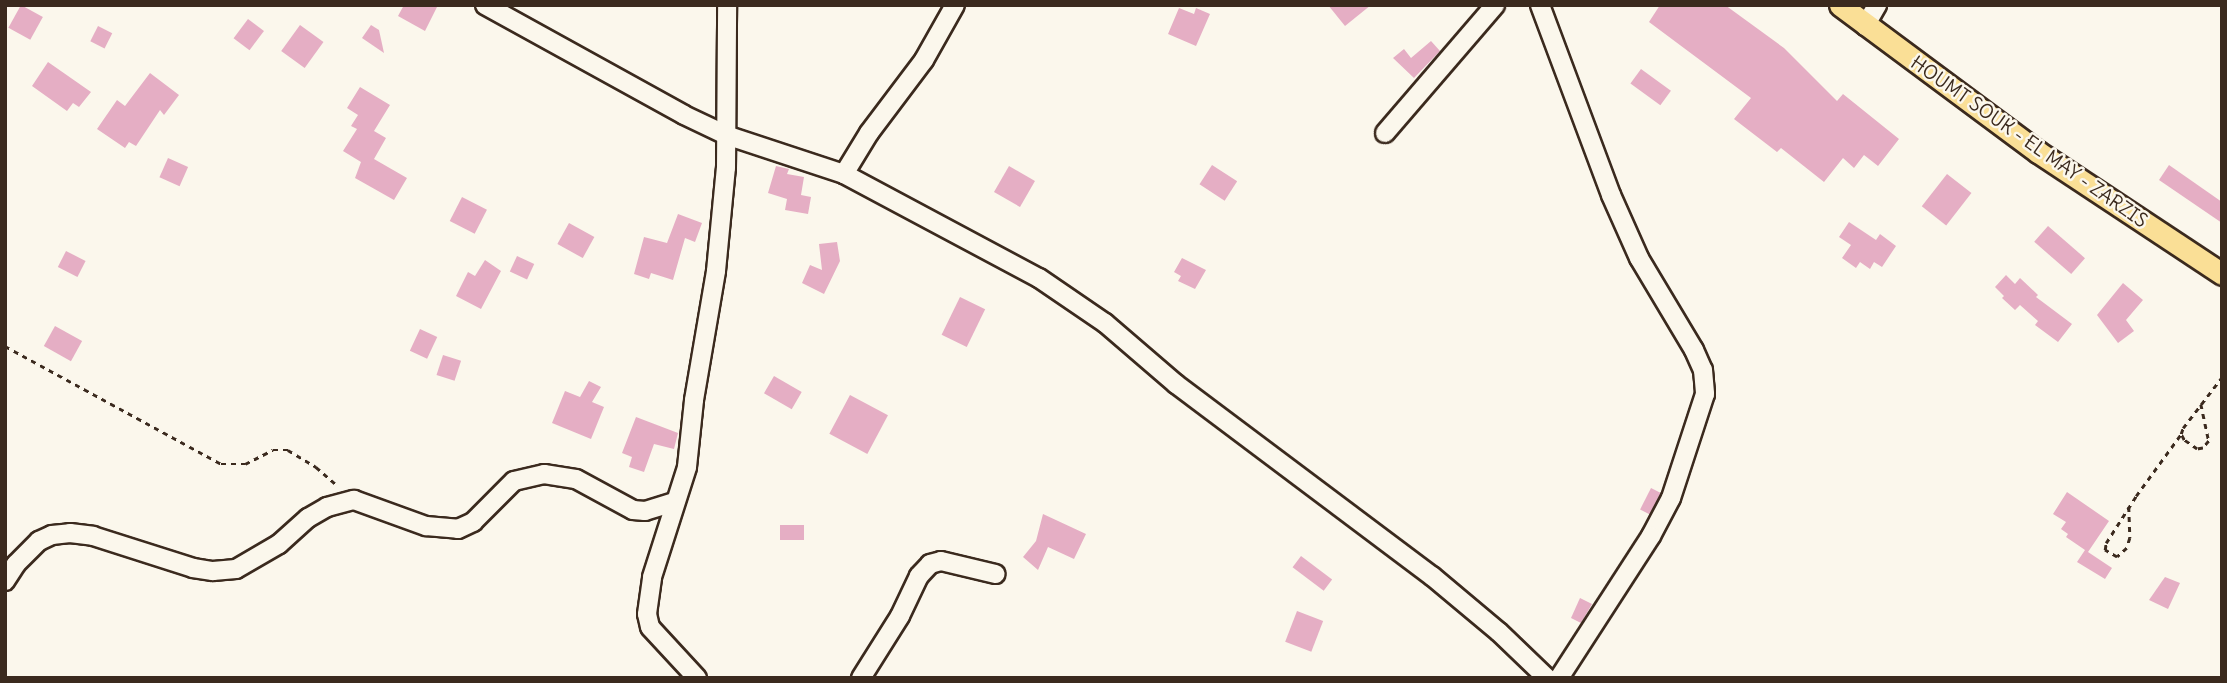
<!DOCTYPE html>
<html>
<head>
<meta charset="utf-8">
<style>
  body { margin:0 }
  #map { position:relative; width:2227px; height:683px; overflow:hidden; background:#fbf7ec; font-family:Delius,sans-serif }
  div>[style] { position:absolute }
  .building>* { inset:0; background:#e5aec4; transform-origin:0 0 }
  .path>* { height:2.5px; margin-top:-1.25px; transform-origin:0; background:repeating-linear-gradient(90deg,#3b2a1e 0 5px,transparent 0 10px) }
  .roads { filter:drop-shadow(2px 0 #3b2a1e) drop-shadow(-2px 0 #3b2a1e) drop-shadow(0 2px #3b2a1e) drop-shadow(0 -2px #3b2a1e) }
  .minor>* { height:18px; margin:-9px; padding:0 9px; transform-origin:9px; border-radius:9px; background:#fbf7ec }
  .major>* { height:21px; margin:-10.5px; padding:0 10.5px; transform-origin:10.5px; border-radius:10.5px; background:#fadf96 }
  span { translate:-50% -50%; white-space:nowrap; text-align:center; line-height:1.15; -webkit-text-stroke:5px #fbf7ec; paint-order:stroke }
  .street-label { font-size:19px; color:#3b2a1e }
  .frame { position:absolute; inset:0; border:7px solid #3b2a1e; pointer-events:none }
</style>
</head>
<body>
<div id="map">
  <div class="building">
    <i style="left:21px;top:5px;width:25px;height:26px;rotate:29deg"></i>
    <i style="clip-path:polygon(404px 5px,438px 5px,425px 31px,398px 16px)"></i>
    <i style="clip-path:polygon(1328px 5px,1371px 5px,1345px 26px)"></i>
    <i style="clip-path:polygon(1660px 5px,1725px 5px,1784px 48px,1837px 101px,1843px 94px,1899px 139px,1878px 166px,1864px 155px,1854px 168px,1843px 158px,1824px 182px,1781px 148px,1777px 152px,1734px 119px,1751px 98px,1649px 22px)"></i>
    <i style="clip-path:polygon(1179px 8px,1194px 14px,1196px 8px,1210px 14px,1196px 46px,1168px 34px)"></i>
    <i style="left:248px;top:19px;width:20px;height:24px;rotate:37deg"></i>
    <i style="left:300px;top:25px;width:29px;height:32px;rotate:36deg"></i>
    <i style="clip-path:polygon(371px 25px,379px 30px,384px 53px,362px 38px)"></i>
    <i style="left:98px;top:26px;width:16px;height:17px;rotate:27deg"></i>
    <i style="clip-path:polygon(1431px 41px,1440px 51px,1414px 78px,1393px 58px,1404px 49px,1411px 58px)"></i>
    <i style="clip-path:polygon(48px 62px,91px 92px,79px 107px,73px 103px,67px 111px,32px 86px)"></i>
    <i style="left:1641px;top:69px;width:37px;height:18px;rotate:36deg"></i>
    <i style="clip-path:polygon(150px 73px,179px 95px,164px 115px,160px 110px,136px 146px,129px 142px,125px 148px,97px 129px,117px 100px,125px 106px)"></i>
    <i style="clip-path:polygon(360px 87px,390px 105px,374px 131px,386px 138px,374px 159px,407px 178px,394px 200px,355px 178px,361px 162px,343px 151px,357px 129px,351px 126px,358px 115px,347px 108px)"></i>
    <i style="left:168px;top:158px;width:22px;height:21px;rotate:24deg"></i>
    <i style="left:1212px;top:165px;width:30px;height:23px;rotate:33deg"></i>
    <i style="clip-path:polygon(2169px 165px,2222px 202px,2222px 223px,2159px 180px)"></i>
    <i style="clip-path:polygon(776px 166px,789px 169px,787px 174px,804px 177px,801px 195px,811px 197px,808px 214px,785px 210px,787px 199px,768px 193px)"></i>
    <i style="left:1009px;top:166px;width:30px;height:30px;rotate:30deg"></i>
    <i style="left:1947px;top:174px;width:31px;height:41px;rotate:38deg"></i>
    <i style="left:462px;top:197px;width:28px;height:27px;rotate:27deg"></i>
    <i style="clip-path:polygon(678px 214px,702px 223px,695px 242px,685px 238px,673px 280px,651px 273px,649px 279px,634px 274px,644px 237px,667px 243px)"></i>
    <i style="clip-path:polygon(1849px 222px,1876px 240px,1880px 234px,1896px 246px,1882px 267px,1874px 262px,1870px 269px,1860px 262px,1856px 268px,1842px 258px,1851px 245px,1839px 237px)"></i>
    <i style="left:569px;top:223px;width:29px;height:24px;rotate:29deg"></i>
    <i style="left:2048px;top:226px;width:49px;height:21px;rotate:41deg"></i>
    <i style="clip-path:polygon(837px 242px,840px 261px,824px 294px,802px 283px,810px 265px,822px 270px,819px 244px)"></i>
    <i style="left:66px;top:251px;width:22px;height:18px;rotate:27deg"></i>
    <i style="left:517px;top:256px;width:19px;height:17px;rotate:25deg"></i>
    <i style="clip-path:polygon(1182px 258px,1206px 270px,1195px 289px,1178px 281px,1181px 276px,1174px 272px)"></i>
    <i style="clip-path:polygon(485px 260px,501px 271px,481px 309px,456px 296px,468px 272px,475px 276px)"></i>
    <i style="clip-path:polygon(2006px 275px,2015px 284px,2020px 278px,2038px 295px,2036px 297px,2072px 324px,2058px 342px,2035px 325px,2038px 321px,2020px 305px,2015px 310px,2002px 298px,2004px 296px,1995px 287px)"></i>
    <i style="clip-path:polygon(2123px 283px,2143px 300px,2126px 320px,2134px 331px,2118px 343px,2097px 315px)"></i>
    <i style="left:960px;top:297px;width:28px;height:42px;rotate:26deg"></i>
    <i style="left:55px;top:326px;width:31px;height:23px;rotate:29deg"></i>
    <i style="left:420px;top:329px;width:19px;height:24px;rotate:25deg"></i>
    <i style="left:443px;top:355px;width:19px;height:21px;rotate:18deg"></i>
    <i style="left:774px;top:376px;width:32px;height:20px;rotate:30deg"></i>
    <i style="clip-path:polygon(589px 381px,601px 387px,592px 402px,604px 407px,591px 439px,552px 423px,565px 391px,580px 397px)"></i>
    <i style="left:850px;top:395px;width:43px;height:44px;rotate:28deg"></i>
    <i style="clip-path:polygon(636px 417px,678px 433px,674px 449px,654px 444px,644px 472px,629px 467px,632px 457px,622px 453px)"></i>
    <i style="left:1651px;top:488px;width:11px;height:24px;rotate:27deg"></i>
    <i style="clip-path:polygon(2067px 492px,2109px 521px,2088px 552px,2112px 568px,2105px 579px,2077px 562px,2085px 550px,2066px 537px,2068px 534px,2061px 529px,2066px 522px,2053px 514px)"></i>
    <i style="clip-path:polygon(1043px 514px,1086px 534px,1074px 559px,1048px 547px,1038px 570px,1023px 557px,1036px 541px)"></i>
    <i style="left:780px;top:525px;width:24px;height:15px"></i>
    <i style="left:1301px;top:556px;width:39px;height:14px;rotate:37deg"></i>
    <i style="clip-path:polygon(2165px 577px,2180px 583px,2168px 609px,2149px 600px)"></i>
    <i style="clip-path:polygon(1580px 598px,1592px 604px,1581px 623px,1571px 618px)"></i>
    <i style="left:1297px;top:611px;width:28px;height:33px;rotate:21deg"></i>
  </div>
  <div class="path">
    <i style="left:5px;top:346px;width:246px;rotate:28.6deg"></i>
    <i style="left:221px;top:464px;width:24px"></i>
    <i style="left:245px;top:464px;width:31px;rotate:-27deg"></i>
    <i style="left:273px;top:450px;width:15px"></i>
    <i style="left:288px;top:450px;width:33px;rotate:31deg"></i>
    <i style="left:316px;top:467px;width:29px;rotate:41deg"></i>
    <i style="left:2201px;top:404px;width:38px;rotate:78deg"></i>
    <i style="left:2209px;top:441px;width:9px;rotate:131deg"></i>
    <i style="left:2203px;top:448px;width:6px;rotate:171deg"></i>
    <i style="left:2197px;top:449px;width:16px;rotate:-145deg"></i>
    <i style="left:2184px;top:440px;width:7px;rotate:-117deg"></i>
    <i style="left:2181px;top:434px;width:6px;rotate:-72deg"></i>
    <i style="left:2183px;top:428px;width:64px;rotate:-52.6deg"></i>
    <i style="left:2129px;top:507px;width:31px;rotate:88deg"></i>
    <i style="left:2130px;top:538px;width:10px;rotate:107deg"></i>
    <i style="left:2127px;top:548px;width:13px;rotate:138deg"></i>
    <i style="left:2117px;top:557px;width:14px;rotate:-150deg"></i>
    <i style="left:2105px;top:550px;width:7px;rotate:-82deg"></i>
    <i style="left:2106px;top:543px;width:56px;rotate:-57.4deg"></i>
    <i style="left:2136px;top:496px;width:77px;rotate:-54deg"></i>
  </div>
  <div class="roads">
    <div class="minor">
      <i style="left:485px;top:5px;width:227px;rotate:28.9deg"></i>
      <i style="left:684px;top:115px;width:47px;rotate:25.5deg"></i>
      <i style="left:726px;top:135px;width:124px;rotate:18.3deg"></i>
      <i style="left:844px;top:174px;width:221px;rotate:28.1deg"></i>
      <i style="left:1039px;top:278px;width:80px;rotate:34.3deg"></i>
      <i style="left:1105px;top:323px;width:94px;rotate:40.7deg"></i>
      <i style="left:1176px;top:384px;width:320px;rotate:36.9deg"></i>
      <i style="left:1432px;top:576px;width:87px;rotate:39.9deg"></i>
      <i style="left:1499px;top:632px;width:66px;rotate:43.8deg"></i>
      <i style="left:1540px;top:5px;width:203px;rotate:69.5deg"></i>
      <i style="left:1611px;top:195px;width:69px;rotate:66deg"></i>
      <i style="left:1639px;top:258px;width:107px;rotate:59.1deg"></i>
      <i style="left:1694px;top:350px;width:22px;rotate:66deg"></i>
      <i style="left:1703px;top:370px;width:24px;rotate:85deg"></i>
      <i style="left:1705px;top:394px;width:109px;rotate:108.1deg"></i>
      <i style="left:1671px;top:498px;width:43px;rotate:117.8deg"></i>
      <i style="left:1651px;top:536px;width:169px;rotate:122.9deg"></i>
      <i style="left:1865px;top:26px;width:24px;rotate:-60deg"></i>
      <i style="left:1385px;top:133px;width:169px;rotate:-49.3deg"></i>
      <i style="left:844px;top:174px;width:48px;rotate:-58.6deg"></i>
      <i style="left:869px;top:133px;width:91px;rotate:-53deg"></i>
      <i style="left:924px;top:60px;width:63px;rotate:-60.6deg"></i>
      <i style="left:5px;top:581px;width:20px;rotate:-57deg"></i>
      <i style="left:16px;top:564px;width:33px;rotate:-45deg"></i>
      <i style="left:39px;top:541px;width:14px;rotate:-25deg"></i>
      <i style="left:52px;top:535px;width:18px;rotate:-6deg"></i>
      <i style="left:70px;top:533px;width:23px;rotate:7deg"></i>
      <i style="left:93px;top:536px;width:105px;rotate:17.7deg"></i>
      <i style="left:193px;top:568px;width:20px;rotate:9deg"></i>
      <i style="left:213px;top:571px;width:23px;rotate:-5deg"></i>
      <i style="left:236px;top:569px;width:50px;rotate:-30.2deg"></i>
      <i style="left:279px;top:544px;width:39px;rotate:-42deg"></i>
      <i style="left:308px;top:518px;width:22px;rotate:-30deg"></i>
      <i style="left:327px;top:507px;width:28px;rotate:-15deg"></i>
      <i style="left:354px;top:500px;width:77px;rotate:19.9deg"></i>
      <i style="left:426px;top:526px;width:32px;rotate:5deg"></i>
      <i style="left:458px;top:529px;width:17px;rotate:-25deg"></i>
      <i style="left:473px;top:522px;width:58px;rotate:-45deg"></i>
      <i style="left:514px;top:481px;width:31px;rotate:-13deg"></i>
      <i style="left:544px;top:474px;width:32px;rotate:9deg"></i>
      <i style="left:576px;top:479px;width:65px;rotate:28.5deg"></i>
      <i style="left:633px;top:510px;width:12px;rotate:5deg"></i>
      <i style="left:645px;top:511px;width:31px;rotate:-17deg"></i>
      <i style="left:697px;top:678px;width:69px;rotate:-132.7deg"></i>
      <i style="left:650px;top:627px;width:13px;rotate:-103deg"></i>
      <i style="left:647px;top:614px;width:37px;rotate:-82deg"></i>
      <i style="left:652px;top:577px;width:115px;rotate:-72.3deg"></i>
      <i style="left:687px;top:467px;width:67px;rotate:-84deg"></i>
      <i style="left:694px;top:400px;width:131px;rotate:-80.3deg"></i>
      <i style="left:716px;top:271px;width:103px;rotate:-84.5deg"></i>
      <i style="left:726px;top:168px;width:163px;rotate:-89.6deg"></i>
      <i style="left:861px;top:678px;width:73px;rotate:-57.8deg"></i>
      <i style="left:900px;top:616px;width:44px;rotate:-64.6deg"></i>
      <i style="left:919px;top:576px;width:16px;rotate:-47deg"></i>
      <i style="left:930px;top:564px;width:11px;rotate:-15deg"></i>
      <i style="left:941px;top:561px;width:56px;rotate:13.5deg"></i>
    </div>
    <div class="major">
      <i style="left:1840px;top:5px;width:247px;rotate:36.6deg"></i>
      <i style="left:2038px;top:152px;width:221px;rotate:33.5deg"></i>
    </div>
  </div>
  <div class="street-label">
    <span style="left:2029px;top:142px;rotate:35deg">HOUMT SOUK - EL MAY - ZARZIS</span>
  </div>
  <div class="frame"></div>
</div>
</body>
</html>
